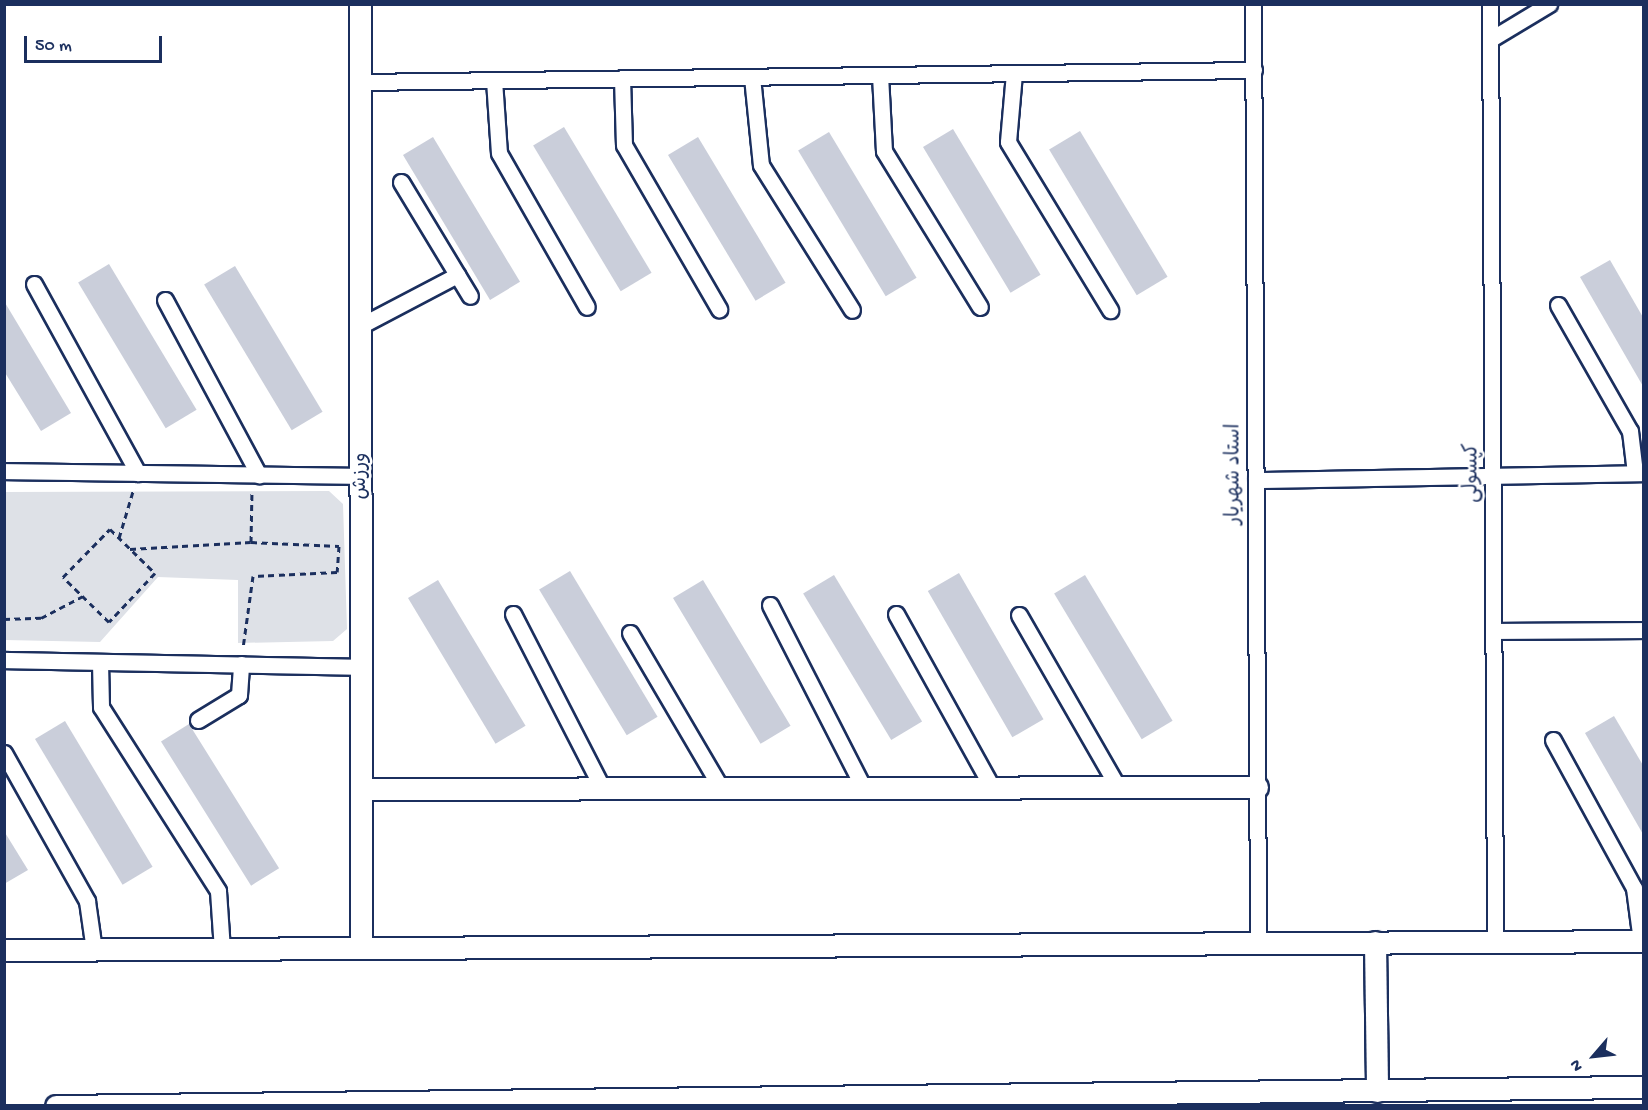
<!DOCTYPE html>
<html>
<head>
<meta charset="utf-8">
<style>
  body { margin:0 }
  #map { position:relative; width:1648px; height:1110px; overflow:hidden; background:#fff; font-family:"Gochi Hand","Playpen Sans Arabic",sans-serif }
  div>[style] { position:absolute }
  .green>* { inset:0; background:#dee1e7 }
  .building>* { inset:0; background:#caceda; transform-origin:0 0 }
  .path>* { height:3px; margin-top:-1.5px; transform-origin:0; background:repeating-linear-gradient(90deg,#1b2f5e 0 6px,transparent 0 10.5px) }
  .roads { filter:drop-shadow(2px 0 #1b2f5e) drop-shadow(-2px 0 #1b2f5e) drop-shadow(0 2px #1b2f5e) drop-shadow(0 -2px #1b2f5e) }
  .street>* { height:15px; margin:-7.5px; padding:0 7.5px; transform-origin:7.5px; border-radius:7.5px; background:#fff }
  .secondary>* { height:21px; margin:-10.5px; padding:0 10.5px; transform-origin:10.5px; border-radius:10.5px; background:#fff }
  span { translate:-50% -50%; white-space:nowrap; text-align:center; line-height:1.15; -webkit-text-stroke:5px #fff; paint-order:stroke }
  .street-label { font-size:20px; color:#1b2f5e }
  .frame { position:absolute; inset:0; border:6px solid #1b2f5e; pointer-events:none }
  .north { position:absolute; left:1564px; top:1026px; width:60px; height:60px; -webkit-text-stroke:4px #fff; paint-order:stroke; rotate:242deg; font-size:16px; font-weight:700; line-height:24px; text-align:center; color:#1b2f5e }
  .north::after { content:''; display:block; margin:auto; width:21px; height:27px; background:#1b2f5e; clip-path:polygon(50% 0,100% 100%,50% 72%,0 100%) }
  .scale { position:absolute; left:24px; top:36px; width:138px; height:27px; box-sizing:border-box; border:3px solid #1b2f5e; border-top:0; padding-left:8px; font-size:18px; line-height:21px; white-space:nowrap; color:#1b2f5e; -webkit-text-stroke:4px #fff; paint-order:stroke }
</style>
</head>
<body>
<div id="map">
  <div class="green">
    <i style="clip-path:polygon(329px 491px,343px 504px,347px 629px,333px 641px,238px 643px,238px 580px,158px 577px,100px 642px,5px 640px,5px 492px)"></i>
  </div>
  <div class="building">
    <i style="left:564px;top:127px;width:170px;height:36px;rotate:59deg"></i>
    <i style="left:953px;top:129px;width:170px;height:35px;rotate:59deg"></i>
    <i style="left:1080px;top:131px;width:170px;height:36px;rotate:59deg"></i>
    <i style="left:829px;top:132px;width:170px;height:36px;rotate:59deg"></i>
    <i style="left:433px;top:137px;width:169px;height:35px;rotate:59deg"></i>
    <i style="left:698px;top:137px;width:170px;height:35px;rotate:59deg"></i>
    <i style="clip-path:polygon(1610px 260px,1644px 319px,1644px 388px,1580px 277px)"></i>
    <i style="left:109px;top:264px;width:170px;height:36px;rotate:59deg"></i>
    <i style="left:235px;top:266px;width:170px;height:36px;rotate:59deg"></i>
    <i style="clip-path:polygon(4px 301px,71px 413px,41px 431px,4px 371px)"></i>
    <i style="left:570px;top:571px;width:170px;height:36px;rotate:59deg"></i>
    <i style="left:959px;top:573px;width:169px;height:36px;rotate:60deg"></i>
    <i style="left:834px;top:575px;width:171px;height:36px;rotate:59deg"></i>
    <i style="left:1085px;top:575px;width:170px;height:36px;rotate:59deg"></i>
    <i style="left:438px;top:580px;width:170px;height:35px;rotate:59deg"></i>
    <i style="left:703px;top:580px;width:170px;height:35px;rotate:59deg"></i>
    <i style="clip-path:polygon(1614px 716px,1644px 767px,1644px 836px,1585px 733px)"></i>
    <i style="left:65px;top:721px;width:170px;height:35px;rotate:59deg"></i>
    <i style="left:189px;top:724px;width:170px;height:33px;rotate:58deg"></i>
    <i style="clip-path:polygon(4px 831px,28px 870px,4px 884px)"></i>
  </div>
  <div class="path">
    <i style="left:110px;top:529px;width:63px;rotate:44.4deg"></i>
    <i style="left:155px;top:573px;width:67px;rotate:133.2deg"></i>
    <i style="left:109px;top:622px;width:64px;rotate:-135.6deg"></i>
    <i style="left:63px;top:577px;width:67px;rotate:-45.6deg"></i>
    <i style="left:119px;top:538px;width:52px;rotate:-73.3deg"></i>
    <i style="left:251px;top:542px;width:51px;rotate:-88.9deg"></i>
    <i style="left:130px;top:549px;width:121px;rotate:-3.3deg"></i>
    <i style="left:251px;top:542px;width:88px;rotate:2.6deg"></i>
    <i style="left:339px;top:546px;width:26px;rotate:94deg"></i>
    <i style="left:337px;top:572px;width:84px;rotate:177.3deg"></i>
    <i style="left:253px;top:576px;width:73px;rotate:97.9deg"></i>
    <i style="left:4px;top:619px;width:37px;rotate:-2deg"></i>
    <i style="left:41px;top:618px;width:47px;rotate:-27.6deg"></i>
  </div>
  <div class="roads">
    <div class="street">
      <i style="left:1253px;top:4px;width:939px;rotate:89.69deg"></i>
      <i style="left:1490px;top:4px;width:937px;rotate:89.69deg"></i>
      <i style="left:1491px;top:39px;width:68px;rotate:-31.1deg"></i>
      <i style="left:1014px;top:73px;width:69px;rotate:95deg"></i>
      <i style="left:1008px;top:142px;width:197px;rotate:58.7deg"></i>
      <i style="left:880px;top:75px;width:76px;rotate:87deg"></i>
      <i style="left:884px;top:151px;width:183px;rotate:58.4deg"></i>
      <i style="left:752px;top:77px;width:88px;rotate:84.2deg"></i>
      <i style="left:761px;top:165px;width:171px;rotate:57.9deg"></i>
      <i style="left:622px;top:78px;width:67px;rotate:88.3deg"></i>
      <i style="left:624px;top:145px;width:190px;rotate:59.9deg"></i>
      <i style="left:494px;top:80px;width:73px;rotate:86.1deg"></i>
      <i style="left:499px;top:153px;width:177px;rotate:60.3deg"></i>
      <i style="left:360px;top:82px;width:894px;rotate:-0.77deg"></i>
      <i style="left:401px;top:182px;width:133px;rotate:58.8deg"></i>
      <i style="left:34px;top:284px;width:216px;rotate:61.2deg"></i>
      <i style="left:165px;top:300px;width:199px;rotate:61.8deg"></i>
      <i style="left:1558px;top:305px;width:145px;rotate:60.3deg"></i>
      <i style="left:1630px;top:431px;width:42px;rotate:83.2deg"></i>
      <i style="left:360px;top:326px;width:110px;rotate:-27.7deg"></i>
      <i style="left:4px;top:471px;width:356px;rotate:0.8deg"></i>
      <i style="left:1256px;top:480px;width:388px;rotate:-1deg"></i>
      <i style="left:770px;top:605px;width:204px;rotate:62.9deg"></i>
      <i style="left:513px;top:614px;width:197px;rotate:62.8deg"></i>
      <i style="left:896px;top:614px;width:198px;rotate:61deg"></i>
      <i style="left:1019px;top:615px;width:198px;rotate:60.1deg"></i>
      <i style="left:1496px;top:631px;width:148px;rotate:-0.4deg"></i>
      <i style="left:630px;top:633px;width:180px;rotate:59.6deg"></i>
      <i style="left:4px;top:660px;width:357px;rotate:1.1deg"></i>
      <i style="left:100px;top:662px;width:45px;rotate:88.7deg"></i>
      <i style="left:101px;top:707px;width:218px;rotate:57.5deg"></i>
      <i style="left:218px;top:891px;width:58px;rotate:86.1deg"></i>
      <i style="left:198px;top:720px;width:48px;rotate:-31.4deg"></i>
      <i style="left:239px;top:695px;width:31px;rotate:-86deg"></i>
      <i style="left:1553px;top:740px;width:169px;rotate:61.3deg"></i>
      <i style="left:1634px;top:888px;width:53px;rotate:82.5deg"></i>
      <i style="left:4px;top:753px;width:170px;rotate:60.7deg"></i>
      <i style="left:87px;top:901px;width:49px;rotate:81.9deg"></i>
    </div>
    <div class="secondary">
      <i style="left:360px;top:4px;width:944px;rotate:89.94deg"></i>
      <i style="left:361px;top:789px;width:896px;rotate:-0.13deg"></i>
      <i style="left:1375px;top:942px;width:149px;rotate:89.2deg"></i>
      <i style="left:4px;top:950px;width:1640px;rotate:-0.31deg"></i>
      <i style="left:56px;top:1106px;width:1588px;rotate:-0.69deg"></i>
    </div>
  </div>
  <div class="street-label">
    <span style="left:1473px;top:473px;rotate:-90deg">کپسولی</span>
    <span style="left:1235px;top:474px;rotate:-90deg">استاد شهریار</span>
    <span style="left:361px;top:476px;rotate:-90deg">ورزش</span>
  </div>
  <div class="frame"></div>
  <div class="north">N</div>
  <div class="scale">50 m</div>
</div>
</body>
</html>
